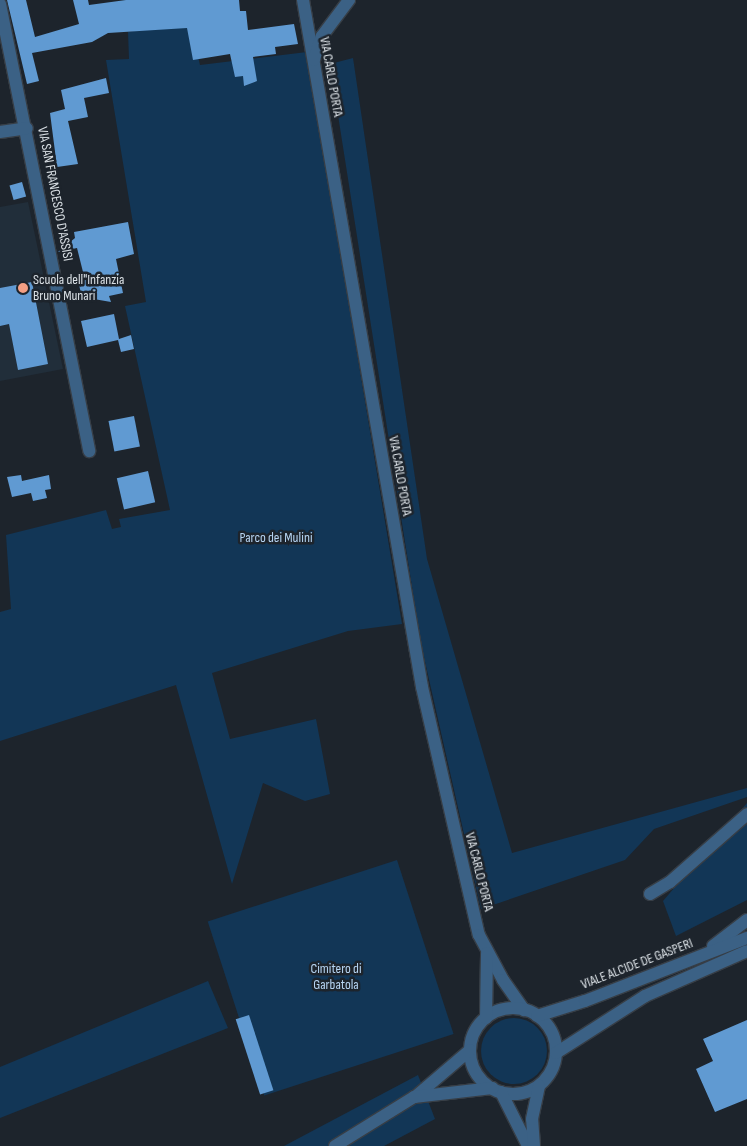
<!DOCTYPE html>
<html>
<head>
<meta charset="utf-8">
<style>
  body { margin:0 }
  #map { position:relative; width:747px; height:1146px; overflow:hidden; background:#1d242c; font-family:"Sofia Sans Condensed",sans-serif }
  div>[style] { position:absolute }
  .built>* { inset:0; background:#212e3a }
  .green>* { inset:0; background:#123656; transform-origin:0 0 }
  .round { border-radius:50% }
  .building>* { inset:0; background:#609ad2; transform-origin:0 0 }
  .roads { filter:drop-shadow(1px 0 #373e46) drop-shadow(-1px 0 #373e46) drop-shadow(0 1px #373e46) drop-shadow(0 -1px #373e46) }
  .minor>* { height:12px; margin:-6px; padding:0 6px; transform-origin:6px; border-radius:6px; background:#3b6185 }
  .minor>.ring { margin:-6px; padding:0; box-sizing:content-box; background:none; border:12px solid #3b6185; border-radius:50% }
  .dots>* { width:14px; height:14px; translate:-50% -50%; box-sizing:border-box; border:2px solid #1d242c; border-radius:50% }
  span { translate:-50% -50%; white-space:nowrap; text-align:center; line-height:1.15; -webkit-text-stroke:5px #1d242c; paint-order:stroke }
  .street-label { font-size:14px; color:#dae0e5 }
  .poi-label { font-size:14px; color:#dae0e5 }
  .left { translate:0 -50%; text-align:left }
  .park-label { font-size:14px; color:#b7d5f3 }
</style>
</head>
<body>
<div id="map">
  <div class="built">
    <i style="clip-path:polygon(28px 202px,63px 369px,0 381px,0 207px)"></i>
  </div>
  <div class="green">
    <i style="clip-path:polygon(190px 22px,200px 65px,307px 52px,402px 624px,348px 631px,212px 673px,230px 739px,316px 719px,330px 794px,305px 801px,263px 783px,232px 884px,176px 685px,0 741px,0 612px,11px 609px,6px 535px,106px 510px,112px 529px,121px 527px,119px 519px,170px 510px,125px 306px,146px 302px,106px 60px,129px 59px,128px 32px)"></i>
    <i style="clip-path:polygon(353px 58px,427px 559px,512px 853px,747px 788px,747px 797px,654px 829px,625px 860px,481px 909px,421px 644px,330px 64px)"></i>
    <i style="clip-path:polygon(747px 803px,747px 900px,676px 936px,663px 901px)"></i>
    <i style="left:397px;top:860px;width:183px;height:199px;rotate:72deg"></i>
    <i style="clip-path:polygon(208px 981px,228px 1028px,0 1118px,0 1067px)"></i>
    <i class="round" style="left:481px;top:1018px;width:66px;height:66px"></i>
    <i style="clip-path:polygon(418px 1075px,435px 1119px,384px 1146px,284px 1146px)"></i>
  </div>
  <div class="building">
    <i style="clip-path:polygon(7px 0,26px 0,35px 37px,79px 24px,73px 0,88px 0,89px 5px,126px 0,239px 0,240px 11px,246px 11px,248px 30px,294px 24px,298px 44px,275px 47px,276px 54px,253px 57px,257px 81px,244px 86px,243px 76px,235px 77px,230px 54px,193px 60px,187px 28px,108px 33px,92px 42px,32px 53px,39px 81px,27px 84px)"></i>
    <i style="clip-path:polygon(106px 78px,109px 93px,84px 98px,88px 117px,68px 121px,78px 164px,57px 167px,50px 113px,65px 109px,61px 90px)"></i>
    <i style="left:22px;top:182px;width:15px;height:13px;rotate:74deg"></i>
    <i style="clip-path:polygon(128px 222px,134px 254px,116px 259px,123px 293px,109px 296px,111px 302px,82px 297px,78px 281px,85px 280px,77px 248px,58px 252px,75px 238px,74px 232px)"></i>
    <i style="clip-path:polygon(32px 282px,48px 364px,18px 370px,9px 324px,0 326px,0 288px)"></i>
    <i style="clip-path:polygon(114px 314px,119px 339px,131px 335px,134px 349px,121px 352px,118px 340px,87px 347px,81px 321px)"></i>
    <i style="left:134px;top:416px;width:31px;height:26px;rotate:79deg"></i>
    <i style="left:148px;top:471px;width:32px;height:32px;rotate:77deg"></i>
    <i style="clip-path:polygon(21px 475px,22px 481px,49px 475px,51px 489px,45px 490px,47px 498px,33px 501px,31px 493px,12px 497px,7px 477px)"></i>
    <i style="left:249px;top:1015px;width:79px;height:14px;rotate:72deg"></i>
    <i style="clip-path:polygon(747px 1020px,747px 1099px,715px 1112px,696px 1069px,713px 1061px,703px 1039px)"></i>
  </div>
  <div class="roads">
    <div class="minor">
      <i style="left:303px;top:0;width:697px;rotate:80.17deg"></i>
      <i style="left:422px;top:687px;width:254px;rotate:77.1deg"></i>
      <i style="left:479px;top:935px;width:51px;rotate:61.9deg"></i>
      <i style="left:503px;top:980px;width:37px;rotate:55deg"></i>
      <i style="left:0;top:4px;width:456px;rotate:78.7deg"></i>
      <i style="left:314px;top:60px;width:25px;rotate:-72deg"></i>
      <i style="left:322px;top:36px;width:45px;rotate:-53.1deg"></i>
      <i style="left:0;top:132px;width:27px;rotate:-8deg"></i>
      <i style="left:650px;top:894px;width:23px;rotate:-31deg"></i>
      <i style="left:670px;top:882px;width:103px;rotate:-41.4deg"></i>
      <i style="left:713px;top:946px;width:43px;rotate:-37.4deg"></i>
      <i class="ring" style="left:470px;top:1008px;width:74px;height:74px"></i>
      <i style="left:537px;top:1016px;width:50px;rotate:-17.4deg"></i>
      <i style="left:585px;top:1001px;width:174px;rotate:-21.3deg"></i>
      <i style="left:486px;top:1018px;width:65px;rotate:-89.1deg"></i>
      <i style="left:556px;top:1053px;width:106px;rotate:-32.6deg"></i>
      <i style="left:645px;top:996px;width:111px;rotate:-23.8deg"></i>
      <i style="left:501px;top:1092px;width:60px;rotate:63.4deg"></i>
      <i style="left:415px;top:1097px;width:72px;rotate:-40.5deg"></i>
      <i style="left:335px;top:1146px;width:93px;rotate:-31.8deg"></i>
      <i style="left:414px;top:1097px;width:79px;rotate:-6.6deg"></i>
      <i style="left:534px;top:1146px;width:27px;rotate:-94deg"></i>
      <i style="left:532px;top:1119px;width:34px;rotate:-78deg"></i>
    </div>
  </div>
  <div class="dots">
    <i style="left:23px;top:288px;background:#f39f84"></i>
  </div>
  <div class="street-label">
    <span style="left:331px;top:77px;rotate:80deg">VIA CARLO PORTA</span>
    <span style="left:55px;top:194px;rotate:79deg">VIA SAN FRANCESCO D'ASSISI</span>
    <span style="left:400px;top:476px;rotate:80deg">VIA CARLO PORTA</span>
    <span style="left:479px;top:872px;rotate:76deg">VIA CARLO PORTA</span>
    <span style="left:637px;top:964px;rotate:-21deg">VIALE ALCIDE DE GASPERI</span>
  </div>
  <div class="poi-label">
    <span class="left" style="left:33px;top:288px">Scuola dell"Infanzia<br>Bruno Munari</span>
  </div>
  <div class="park-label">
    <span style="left:276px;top:538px">Parco dei Mulini</span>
    <span style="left:336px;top:977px">Cimitero di<br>Garbatola</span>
  </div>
</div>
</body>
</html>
